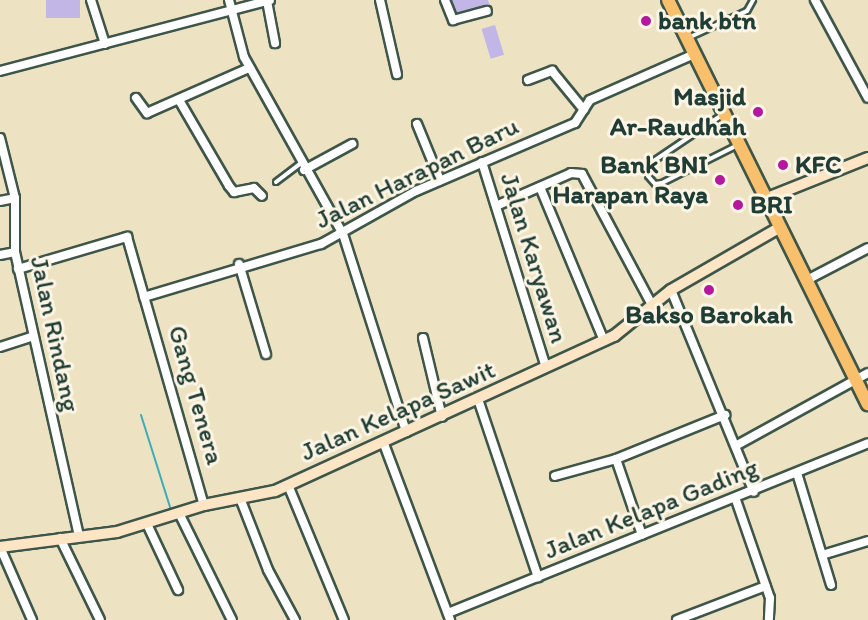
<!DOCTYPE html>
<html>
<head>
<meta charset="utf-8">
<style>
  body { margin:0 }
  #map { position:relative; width:868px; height:620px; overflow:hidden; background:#ede3c2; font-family:Itim,sans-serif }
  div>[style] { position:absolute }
  .stream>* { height:2px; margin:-1px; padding:0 1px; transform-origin:1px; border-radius:1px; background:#3dacba }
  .building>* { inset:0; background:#c1b6e6; transform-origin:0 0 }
  .roads { filter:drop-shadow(2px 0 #3e5649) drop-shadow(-2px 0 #3e5649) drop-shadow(0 2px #3e5649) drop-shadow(0 -2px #3e5649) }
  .lane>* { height:4px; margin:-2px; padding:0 2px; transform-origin:2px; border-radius:2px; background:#fff }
  .street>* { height:8px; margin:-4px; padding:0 4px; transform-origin:4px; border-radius:4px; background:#fff }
  .secondary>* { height:10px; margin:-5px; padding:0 5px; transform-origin:5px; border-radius:5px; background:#fce5c4 }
  .primary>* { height:12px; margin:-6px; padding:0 6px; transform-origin:6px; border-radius:6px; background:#f8bf6c }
  .dots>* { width:16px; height:16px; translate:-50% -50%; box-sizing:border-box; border:3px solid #fcf5e5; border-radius:50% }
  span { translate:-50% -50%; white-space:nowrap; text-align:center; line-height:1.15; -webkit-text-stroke:6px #fcf5e5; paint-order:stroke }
  .poi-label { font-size:26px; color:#1f3d34; font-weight:700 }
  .left { translate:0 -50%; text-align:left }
  .right { translate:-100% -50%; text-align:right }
  .street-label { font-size:26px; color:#1f3d34 }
</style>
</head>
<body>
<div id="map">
  <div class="stream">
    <i style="left:141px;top:415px;width:100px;rotate:72.5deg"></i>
    <i style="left:178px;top:523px;width:58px;rotate:62.1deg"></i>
  </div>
  <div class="building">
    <i style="left:46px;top:0;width:34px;height:18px"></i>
    <i style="clip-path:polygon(451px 0,488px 0,490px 6px,456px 17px)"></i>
    <i style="left:495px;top:25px;width:31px;height:14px;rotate:73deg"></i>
  </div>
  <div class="roads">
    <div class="lane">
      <i style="left:688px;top:38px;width:65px;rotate:-24.6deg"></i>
      <i style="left:747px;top:11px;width:13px;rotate:-61deg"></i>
      <i style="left:722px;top:115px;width:88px;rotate:146.1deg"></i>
      <i style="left:649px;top:164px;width:12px;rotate:95deg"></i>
      <i style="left:648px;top:176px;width:11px;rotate:49deg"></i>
      <i style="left:655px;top:184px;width:7px;rotate:-8deg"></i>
      <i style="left:662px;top:183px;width:83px;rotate:-26.6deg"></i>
      <i style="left:276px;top:182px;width:30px;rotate:-37deg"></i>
    </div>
    <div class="street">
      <i style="left:91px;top:0;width:46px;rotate:72.3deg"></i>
      <i style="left:229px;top:0;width:59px;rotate:75.3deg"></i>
      <i style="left:244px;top:57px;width:203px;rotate:60.8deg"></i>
      <i style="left:343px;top:234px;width:208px;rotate:72.3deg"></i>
      <i style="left:380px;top:0;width:76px;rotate:77.1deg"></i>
      <i style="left:445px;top:0;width:22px;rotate:68deg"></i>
      <i style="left:453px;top:20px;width:35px;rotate:-15deg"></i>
      <i style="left:815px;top:0;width:111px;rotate:61.6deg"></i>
      <i style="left:267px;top:1px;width:43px;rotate:79.2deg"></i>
      <i style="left:0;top:71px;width:279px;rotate:-14.7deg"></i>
      <i style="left:528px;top:80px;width:26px;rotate:-21deg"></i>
      <i style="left:552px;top:71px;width:50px;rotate:50.6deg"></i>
      <i style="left:136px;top:98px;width:19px;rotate:54deg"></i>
      <i style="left:147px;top:113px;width:111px;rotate:-23.8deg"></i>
      <i style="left:179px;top:100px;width:99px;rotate:59.8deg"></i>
      <i style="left:229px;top:186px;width:8px;rotate:50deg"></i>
      <i style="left:234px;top:192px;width:20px;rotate:-11deg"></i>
      <i style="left:254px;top:188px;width:11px;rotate:45deg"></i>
      <i style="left:417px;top:124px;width:61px;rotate:67.7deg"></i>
      <i style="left:0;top:138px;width:62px;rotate:76deg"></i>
      <i style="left:15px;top:198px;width:54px;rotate:90deg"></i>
      <i style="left:15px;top:252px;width:292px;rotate:77.3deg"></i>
      <i style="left:482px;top:162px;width:215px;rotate:72.7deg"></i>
      <i style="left:304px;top:170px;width:55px;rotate:-28.4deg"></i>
      <i style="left:540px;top:187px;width:167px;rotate:67.4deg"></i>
      <i style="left:0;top:201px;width:15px;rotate:-11deg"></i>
      <i style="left:496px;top:206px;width:82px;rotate:-23.7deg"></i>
      <i style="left:571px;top:173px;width:11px;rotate:5deg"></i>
      <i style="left:582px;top:174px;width:151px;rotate:61.9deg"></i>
      <i style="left:0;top:255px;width:15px;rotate:-11deg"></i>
      <i style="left:239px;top:264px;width:94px;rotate:73.3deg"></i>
      <i style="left:18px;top:269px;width:114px;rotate:-16.4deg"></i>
      <i style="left:127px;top:237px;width:279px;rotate:74deg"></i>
      <i style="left:805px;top:281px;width:71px;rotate:-27.6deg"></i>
      <i style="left:671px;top:290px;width:218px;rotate:67.7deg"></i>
      <i style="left:144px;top:297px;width:185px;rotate:-16.7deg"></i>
      <i style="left:321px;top:244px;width:109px;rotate:-29.2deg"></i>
      <i style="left:416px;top:191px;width:173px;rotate:-23.2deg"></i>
      <i style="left:575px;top:123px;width:27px;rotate:-57deg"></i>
      <i style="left:590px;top:100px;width:111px;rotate:-23.8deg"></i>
      <i style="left:423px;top:338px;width:81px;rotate:76.5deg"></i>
      <i style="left:0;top:347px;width:35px;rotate:-18deg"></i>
      <i style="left:479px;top:402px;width:185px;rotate:71.4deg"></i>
      <i style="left:384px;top:444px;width:188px;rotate:69.4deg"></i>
      <i style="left:737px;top:445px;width:149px;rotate:-28.8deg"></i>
      <i style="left:616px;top:459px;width:80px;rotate:71.1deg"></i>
      <i style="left:797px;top:473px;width:117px;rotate:73.1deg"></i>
      <i style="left:555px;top:476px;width:63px;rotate:-15.6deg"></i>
      <i style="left:616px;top:459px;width:118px;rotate:-22deg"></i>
      <i style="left:288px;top:485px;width:146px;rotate:67.5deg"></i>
      <i style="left:240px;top:498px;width:77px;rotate:68.7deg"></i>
      <i style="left:268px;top:570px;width:57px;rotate:61.6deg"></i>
      <i style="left:736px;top:500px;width:104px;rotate:70.9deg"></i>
      <i style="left:770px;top:598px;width:22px;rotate:93deg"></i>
      <i style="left:180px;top:515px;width:117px;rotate:63.7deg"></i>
      <i style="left:147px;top:524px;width:73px;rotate:64.8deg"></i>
      <i style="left:60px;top:538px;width:91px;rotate:64deg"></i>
      <i style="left:0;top:547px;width:80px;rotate:66.3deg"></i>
      <i style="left:822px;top:555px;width:48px;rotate:-16.9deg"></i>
      <i style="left:448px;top:613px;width:453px;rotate:-22deg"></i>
      <i style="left:677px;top:620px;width:95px;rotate:-20.9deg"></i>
    </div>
    <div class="secondary">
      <i style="left:765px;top:199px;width:111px;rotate:-21.7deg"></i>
      <i style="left:0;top:547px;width:118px;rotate:-7.3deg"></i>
      <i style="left:117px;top:532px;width:91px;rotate:-17.2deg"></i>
      <i style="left:204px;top:505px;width:72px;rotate:-11.2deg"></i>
      <i style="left:275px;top:491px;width:373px;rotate:-24.6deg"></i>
      <i style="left:614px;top:336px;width:73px;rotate:-38.9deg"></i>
      <i style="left:671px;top:290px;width:125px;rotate:-29.9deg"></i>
    </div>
    <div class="primary">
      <i style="left:668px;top:0;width:451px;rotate:63.7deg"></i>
    </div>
  </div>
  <div class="dots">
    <i style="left:646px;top:21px;background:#b5179e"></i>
    <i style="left:758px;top:112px;background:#b5179e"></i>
    <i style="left:783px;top:165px;background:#b5179e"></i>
    <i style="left:720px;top:180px;background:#b5179e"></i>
    <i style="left:738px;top:205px;background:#b5179e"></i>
    <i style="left:709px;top:290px;background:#b5179e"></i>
  </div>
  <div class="poi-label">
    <span class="left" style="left:658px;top:21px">bank btn</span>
    <span class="right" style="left:746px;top:112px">Masjid<br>Ar-Raudhah</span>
    <span class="right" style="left:708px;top:180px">Bank BNI<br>Harapan Raya</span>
    <span class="left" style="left:795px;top:165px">KFC</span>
    <span class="left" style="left:750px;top:205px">BRI</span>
    <span style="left:709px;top:315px">Bakso Barokah</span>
  </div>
  <div class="street-label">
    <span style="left:417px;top:173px;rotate:-26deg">Jalan Harapan Baru</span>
    <span style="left:534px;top:258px;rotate:73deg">Jalan Karyawan</span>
    <span style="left:55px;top:334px;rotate:78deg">Jalan Rindang</span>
    <span style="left:196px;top:395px;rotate:74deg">Gang Tenera</span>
    <span style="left:398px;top:411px;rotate:-24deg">Jalan Kelapa Sawit</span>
    <span style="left:651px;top:509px;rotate:-22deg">Jalan Kelapa Gading</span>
  </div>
</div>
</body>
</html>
